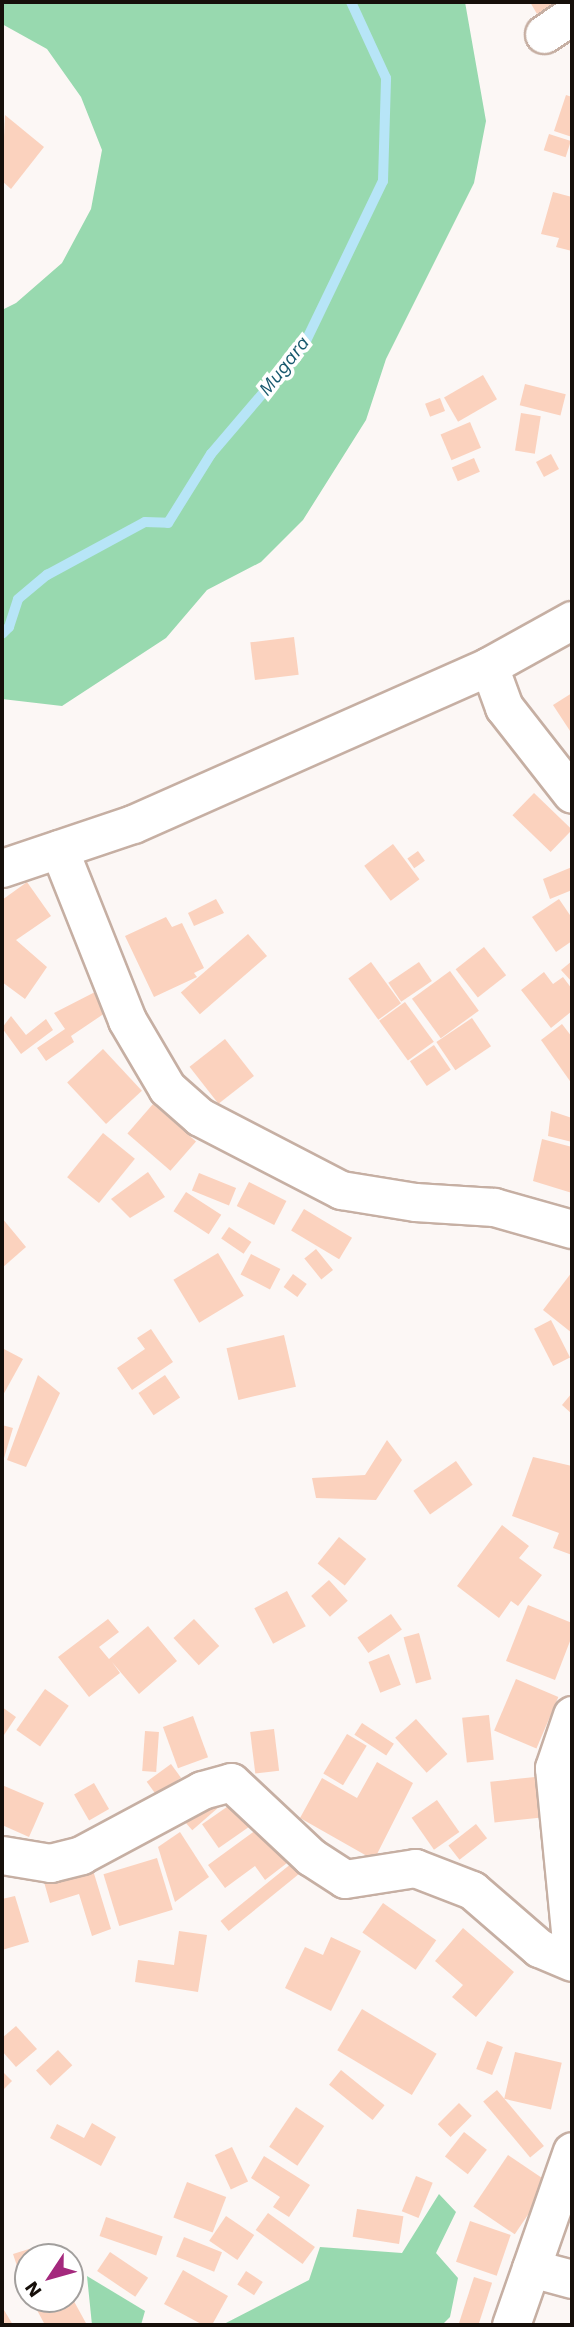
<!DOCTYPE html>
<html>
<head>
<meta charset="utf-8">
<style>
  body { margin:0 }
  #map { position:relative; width:574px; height:2327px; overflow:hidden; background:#fcf7f5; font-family:"Work Sans",sans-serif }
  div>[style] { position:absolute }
  .forest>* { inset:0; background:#98d9af }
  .stream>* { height:10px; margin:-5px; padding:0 5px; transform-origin:5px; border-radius:5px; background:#b7e5f7 }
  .building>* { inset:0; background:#fbd2be; transform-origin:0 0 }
  .roads { filter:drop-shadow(2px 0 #c6afa3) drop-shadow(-2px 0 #c6afa3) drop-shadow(0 2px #c6afa3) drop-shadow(0 -2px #c6afa3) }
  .minor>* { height:37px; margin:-18.5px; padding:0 18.5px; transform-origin:18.5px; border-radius:18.5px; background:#fff }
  span { translate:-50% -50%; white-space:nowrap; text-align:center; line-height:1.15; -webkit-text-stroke:7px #fff; paint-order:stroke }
  .water-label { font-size:19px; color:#18596e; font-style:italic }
  .frame { position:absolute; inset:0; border:4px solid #160f0a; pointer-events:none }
  .north { position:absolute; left:14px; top:2243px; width:70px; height:70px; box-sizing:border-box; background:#fff; border:2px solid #a29f9d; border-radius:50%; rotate:234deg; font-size:19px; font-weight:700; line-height:28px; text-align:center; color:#160f0a }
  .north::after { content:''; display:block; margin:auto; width:24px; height:32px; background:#a4297d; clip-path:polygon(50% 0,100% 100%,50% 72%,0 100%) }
</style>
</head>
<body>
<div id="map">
  <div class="forest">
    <i style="clip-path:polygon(2px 2px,465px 2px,486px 121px,474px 183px,386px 359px,366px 420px,303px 520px,261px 562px,207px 590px,166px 638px,62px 706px,2px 699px,2px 310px,16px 303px,62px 263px,91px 209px,102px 150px,81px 97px,47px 49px,2px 24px)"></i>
    <i style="clip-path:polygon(439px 2194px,456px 2212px,436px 2253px,458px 2278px,450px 2317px,442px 2325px,222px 2325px,309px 2280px,320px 2247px,402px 2253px)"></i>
    <i style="clip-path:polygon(87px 2276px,145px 2311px,141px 2325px,92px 2325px)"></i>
  </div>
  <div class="stream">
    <i style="left:2px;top:634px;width:10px;rotate:-45deg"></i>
    <i style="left:9px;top:627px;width:29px;rotate:-72deg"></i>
    <i style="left:18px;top:599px;width:38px;rotate:-40deg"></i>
    <i style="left:47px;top:575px;width:111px;rotate:-28.4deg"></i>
    <i style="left:145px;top:522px;width:23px;rotate:2deg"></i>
    <i style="left:168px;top:523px;width:81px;rotate:-58.1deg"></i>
    <i style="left:211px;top:454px;width:143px;rotate:-49.5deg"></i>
    <i style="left:304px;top:345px;width:182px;rotate:-64.3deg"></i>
    <i style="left:383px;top:181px;width:103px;rotate:-88.3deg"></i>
    <i style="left:386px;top:78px;width:84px;rotate:-114.7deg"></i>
  </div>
  <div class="building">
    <i style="clip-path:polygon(530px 2px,558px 2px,537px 14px)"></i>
    <i style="clip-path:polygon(566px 95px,572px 97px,572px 137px,554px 131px)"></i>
    <i style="clip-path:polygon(5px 115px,44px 147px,11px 189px,2px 181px)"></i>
    <i style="left:549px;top:134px;width:23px;height:17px;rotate:18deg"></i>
    <i style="clip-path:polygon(553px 192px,572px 197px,572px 251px,556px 247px,559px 238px,541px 234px)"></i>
    <i style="left:483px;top:375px;width:28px;height:45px;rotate:60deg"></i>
    <i style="left:525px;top:384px;width:42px;height:22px;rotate:14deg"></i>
    <i style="left:440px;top:398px;width:14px;height:16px;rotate:69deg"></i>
    <i style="left:521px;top:413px;width:20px;height:38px;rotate:9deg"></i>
    <i style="left:470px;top:422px;width:28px;height:32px;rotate:67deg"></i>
    <i style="left:551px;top:454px;width:17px;height:17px;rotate:62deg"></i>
    <i style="left:474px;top:458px;width:15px;height:24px;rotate:67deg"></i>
    <i style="left:294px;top:637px;width:38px;height:44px;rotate:83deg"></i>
    <i style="clip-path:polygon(572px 693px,572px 734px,553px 705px)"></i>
    <i style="left:534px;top:793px;width:53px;height:31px;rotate:44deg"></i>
    <i style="left:393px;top:844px;width:44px;height:36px;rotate:53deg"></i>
    <i style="left:418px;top:851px;width:12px;height:13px;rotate:55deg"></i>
    <i style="clip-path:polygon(572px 867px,572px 890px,550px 899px,543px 879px)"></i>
    <i style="clip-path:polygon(27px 882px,51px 916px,16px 940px,47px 967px,25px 999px,2px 982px,2px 900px)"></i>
    <i style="clip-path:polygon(216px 899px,224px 913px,194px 926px,188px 913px)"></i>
    <i style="clip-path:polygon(559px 899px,572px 918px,572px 941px,556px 952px,532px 917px)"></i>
    <i style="clip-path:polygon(166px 917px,172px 927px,182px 923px,204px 968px,194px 973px,197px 977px,154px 997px,125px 936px)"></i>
    <i style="left:248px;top:934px;width:29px;height:89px;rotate:49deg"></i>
    <i style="left:484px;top:947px;width:36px;height:36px;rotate:52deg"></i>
    <i style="clip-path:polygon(572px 961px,572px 982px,561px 970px)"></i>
    <i style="left:371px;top:962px;width:51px;height:28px;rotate:54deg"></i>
    <i style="left:419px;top:962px;width:23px;height:37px;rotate:56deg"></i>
    <i style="left:450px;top:971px;width:49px;height:47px;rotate:54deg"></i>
    <i style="clip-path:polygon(544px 972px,553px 984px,563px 977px,572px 989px,572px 1011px,551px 1028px,521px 990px)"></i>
    <i style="clip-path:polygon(95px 992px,108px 1011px,71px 1036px,74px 1042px,46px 1061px,37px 1048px,65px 1029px,54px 1013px)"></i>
    <i style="left:405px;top:1002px;width:49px;height:32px;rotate:54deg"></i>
    <i style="clip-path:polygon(11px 1016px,26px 1035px,46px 1019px,53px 1030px,21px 1054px,2px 1028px)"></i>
    <i style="left:472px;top:1018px;width:34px;height:43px;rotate:56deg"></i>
    <i style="clip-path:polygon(562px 1024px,572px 1037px,572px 1084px,541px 1040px)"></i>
    <i style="left:225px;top:1039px;width:47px;height:45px;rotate:52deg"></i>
    <i style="left:434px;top:1045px;width:30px;height:29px;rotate:56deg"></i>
    <i style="left:103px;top:1049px;width:57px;height:49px;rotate:47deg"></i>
    <i style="left:153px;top:1104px;width:57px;height:39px;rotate:41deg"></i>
    <i style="clip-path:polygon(551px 1111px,572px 1118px,572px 1142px,548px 1136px)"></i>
    <i style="left:103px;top:1133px;width:41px;height:57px;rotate:39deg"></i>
    <i style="clip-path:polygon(542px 1139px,572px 1147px,572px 1193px,533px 1181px)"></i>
    <i style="clip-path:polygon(148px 1172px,165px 1197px,130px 1218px,111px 1199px)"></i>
    <i style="left:199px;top:1173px;width:40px;height:19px;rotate:22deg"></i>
    <i style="left:249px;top:1182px;width:42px;height:27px;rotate:27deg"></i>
    <i style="left:186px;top:1192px;width:42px;height:23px;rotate:33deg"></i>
    <i style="left:304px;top:1209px;width:56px;height:25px;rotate:31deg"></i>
    <i style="clip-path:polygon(2px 1218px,26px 1247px,2px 1268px)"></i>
    <i style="left:229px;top:1227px;width:27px;height:14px;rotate:34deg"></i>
    <i style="left:316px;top:1249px;width:27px;height:15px;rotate:51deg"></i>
    <i style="left:218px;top:1253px;width:50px;height:52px;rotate:59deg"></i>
    <i style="left:251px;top:1254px;width:33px;height:23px;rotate:27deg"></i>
    <i style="clip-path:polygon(572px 1272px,572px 1333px,543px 1310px)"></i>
    <i style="left:293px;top:1274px;width:17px;height:16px;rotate:36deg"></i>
    <i style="left:551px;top:1320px;width:42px;height:19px;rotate:63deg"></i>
    <i style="clip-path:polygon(151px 1329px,173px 1362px,132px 1390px,117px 1368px,145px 1349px,137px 1338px)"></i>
    <i style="left:284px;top:1335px;width:53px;height:59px;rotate:77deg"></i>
    <i style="clip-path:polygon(2px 1348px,23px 1359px,2px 1397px)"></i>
    <i style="clip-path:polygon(38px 1375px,60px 1393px,26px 1467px,7px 1460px)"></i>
    <i style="left:165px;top:1375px;width:27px;height:32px;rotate:56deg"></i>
    <i style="clip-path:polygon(572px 1393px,572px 1414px,562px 1405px)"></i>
    <i style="clip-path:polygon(2px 1425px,13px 1428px,2px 1465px)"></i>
    <i style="clip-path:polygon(387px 1440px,402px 1460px,376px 1500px,316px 1498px,312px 1478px,365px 1475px)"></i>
    <i style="clip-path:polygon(533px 1457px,572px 1466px,572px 1555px,553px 1548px,559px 1533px,512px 1516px)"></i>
    <i style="left:456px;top:1461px;width:29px;height:52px;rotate:55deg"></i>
    <i style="clip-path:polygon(502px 1525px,529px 1546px,519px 1558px,542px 1575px,518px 1606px,511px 1601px,499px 1618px,457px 1586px)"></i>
    <i style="left:339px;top:1537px;width:35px;height:34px;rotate:39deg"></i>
    <i style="left:329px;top:1580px;width:28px;height:24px;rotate:48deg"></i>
    <i style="left:287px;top:1591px;width:40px;height:37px;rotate:62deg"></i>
    <i style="clip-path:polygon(528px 1605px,572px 1623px,572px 1636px,555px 1680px,506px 1661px)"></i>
    <i style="left:391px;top:1614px;width:19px;height:41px;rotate:55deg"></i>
    <i style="clip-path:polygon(108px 1619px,119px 1632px,99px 1647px,109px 1659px,148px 1626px,177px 1661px,139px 1694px,112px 1662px,120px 1673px,89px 1697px,58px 1657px)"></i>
    <i style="left:194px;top:1619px;width:37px;height:28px;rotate:47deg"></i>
    <i style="left:419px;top:1633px;width:48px;height:16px;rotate:75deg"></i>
    <i style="left:389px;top:1654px;width:33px;height:22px;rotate:69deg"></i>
    <i style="left:516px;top:1679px;width:46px;height:56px;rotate:23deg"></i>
    <i style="left:45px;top:1689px;width:29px;height:50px;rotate:35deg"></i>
    <i style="clip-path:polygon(2px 1707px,16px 1717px,2px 1738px)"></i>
    <i style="left:489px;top:1715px;width:45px;height:27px;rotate:84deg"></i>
    <i style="left:193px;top:1716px;width:44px;height:32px;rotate:70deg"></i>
    <i style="left:416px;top:1719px;width:47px;height:28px;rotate:48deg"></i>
    <i style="left:362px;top:1723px;width:38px;height:14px;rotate:33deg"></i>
    <i style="left:274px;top:1729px;width:42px;height:24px;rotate:83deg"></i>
    <i style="left:145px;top:1731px;width:14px;height:40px;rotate:4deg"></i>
    <i style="left:347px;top:1734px;width:23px;height:46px;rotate:31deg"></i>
    <i style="clip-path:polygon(377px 1762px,413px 1783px,374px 1860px,300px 1818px,322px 1778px,357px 1798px)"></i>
    <i style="left:171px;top:1764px;width:17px;height:30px;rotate:54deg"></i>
    <i style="left:535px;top:1777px;width:41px;height:45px;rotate:84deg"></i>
    <i style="left:94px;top:1783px;width:30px;height:23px;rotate:60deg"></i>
    <i style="clip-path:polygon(2px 1785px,44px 1803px,29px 1837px,2px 1825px)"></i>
    <i style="left:216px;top:1795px;width:11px;height:41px;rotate:49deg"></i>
    <i style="left:437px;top:1800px;width:39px;height:31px;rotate:55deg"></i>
    <i style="left:234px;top:1802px;width:29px;height:39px;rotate:55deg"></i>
    <i style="left:476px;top:1824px;width:18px;height:35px;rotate:52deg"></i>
    <i style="clip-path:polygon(260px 1827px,287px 1863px,265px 1880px,255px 1866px,225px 1888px,208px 1865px)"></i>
    <i style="clip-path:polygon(180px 1832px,209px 1877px,175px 1902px,158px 1847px)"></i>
    <i style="left:157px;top:1858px;width:54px;height:56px;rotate:73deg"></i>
    <i style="left:292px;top:1863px;width:13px;height:92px;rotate:51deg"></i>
    <i style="clip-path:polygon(92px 1867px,111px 1929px,92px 1936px,79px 1894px,50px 1903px,44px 1882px)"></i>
    <i style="clip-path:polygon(15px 1896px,29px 1942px,2px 1950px,2px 1899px)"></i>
    <i style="left:383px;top:1903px;width:65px;height:36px;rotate:35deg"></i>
    <i style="clip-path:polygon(463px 1928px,514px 1972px,476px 2017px,452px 1997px,463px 1985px,435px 1961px)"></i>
    <i style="clip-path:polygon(179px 1931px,207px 1935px,198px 1992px,135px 1982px,138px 1960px,174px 1965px)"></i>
    <i style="clip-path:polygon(331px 1937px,361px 1951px,331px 2011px,285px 1988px,305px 1947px,323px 1955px)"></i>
    <i style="left:362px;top:2009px;width:87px;height:48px;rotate:31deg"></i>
    <i style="clip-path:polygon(16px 2026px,37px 2049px,16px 2067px,2px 2051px,2px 2038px)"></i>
    <i style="left:487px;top:2041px;width:17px;height:30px;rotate:21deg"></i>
    <i style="left:58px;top:2050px;width:21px;height:30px;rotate:47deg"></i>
    <i style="left:515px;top:2052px;width:48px;height:48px;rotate:13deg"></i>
    <i style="left:341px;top:2070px;width:56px;height:19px;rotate:39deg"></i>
    <i style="clip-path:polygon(2px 2071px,12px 2081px,2px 2091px)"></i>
    <i style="left:497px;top:2090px;width:73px;height:18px;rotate:50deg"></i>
    <i style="left:459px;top:2103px;width:18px;height:30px;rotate:45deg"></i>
    <i style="left:296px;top:2107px;width:34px;height:48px;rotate:34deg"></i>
    <i style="clip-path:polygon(92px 2123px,116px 2137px,101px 2166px,50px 2138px,57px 2124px,84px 2138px)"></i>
    <i style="left:464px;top:2132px;width:29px;height:31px;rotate:38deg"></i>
    <i style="left:232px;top:2147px;width:38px;height:19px;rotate:65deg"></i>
    <i style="left:508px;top:2155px;width:50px;height:62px;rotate:34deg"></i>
    <i style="clip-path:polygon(264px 2156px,310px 2185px,289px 2217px,273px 2207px,280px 2197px,251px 2178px)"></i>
    <i style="left:416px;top:2176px;width:18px;height:38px;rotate:22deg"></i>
    <i style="left:187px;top:2182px;width:42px;height:38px;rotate:21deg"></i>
    <i style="left:357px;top:2209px;width:47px;height:28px;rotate:9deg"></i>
    <i style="left:268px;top:2213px;width:58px;height:21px;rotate:36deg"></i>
    <i style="left:226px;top:2216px;width:34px;height:30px;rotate:34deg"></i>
    <i style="left:106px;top:2217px;width:60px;height:20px;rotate:19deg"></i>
    <i style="left:470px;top:2221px;width:43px;height:43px;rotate:19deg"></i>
    <i style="left:184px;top:2237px;width:41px;height:21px;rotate:22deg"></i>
    <i style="clip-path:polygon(45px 2244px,50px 2257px,28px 2257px,24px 2287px,13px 2254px)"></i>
    <i style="left:110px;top:2252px;width:46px;height:23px;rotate:34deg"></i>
    <i style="clip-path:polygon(183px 2270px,228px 2296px,212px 2325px,203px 2325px,164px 2304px)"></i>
    <i style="left:246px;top:2271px;width:20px;height:16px;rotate:33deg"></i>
    <i style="left:474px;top:2277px;width:19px;height:51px;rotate:18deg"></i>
    <i style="clip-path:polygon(70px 2294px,87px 2325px,45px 2325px,31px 2299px,70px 2299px)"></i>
    <i style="clip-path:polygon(4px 2310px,13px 2325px,2px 2325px)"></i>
  </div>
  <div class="roads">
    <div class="minor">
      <i style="left:544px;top:34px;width:34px;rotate:-34deg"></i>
      <i style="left:489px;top:666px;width:44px;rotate:69.9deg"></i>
      <i style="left:504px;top:707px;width:110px;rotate:52deg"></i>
      <i style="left:59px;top:849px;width:184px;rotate:68.3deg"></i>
      <i style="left:127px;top:1020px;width:79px;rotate:59.5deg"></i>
      <i style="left:167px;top:1088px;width:44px;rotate:41.3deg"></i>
      <i style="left:200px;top:1117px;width:159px;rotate:27.4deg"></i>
      <i style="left:341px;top:1190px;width:75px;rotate:9.2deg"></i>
      <i style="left:415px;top:1202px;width:79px;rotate:3.6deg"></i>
      <i style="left:494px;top:1207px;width:81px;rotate:15.8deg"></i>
      <i style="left:2px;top:868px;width:138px;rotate:-18.6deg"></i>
      <i style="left:133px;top:824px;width:389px;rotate:-23.9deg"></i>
      <i style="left:489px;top:666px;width:95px;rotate:-29deg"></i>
      <i style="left:572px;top:1715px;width:56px;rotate:108.8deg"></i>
      <i style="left:554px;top:1768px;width:183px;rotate:84.4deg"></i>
      <i style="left:2px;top:1855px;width:49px;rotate:9.5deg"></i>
      <i style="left:50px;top:1863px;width:32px;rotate:-14deg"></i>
      <i style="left:81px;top:1855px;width:137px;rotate:-28.2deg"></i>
      <i style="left:202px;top:1790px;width:30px;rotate:-15deg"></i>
      <i style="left:231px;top:1782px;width:110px;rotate:43.2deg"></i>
      <i style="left:311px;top:1857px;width:40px;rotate:32.9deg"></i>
      <i style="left:345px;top:1879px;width:71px;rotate:-8.9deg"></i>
      <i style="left:415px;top:1868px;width:61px;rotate:21.1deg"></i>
      <i style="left:472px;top:1890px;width:89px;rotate:40.9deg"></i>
      <i style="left:539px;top:1948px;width:36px;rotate:23deg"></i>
      <i style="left:531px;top:2268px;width:42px;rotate:15deg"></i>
      <i style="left:511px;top:2325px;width:184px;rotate:-70.7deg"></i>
    </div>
  </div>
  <div class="water-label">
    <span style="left:284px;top:366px;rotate:-52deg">Mugara</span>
  </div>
  <div class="frame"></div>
  <div class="north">N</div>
</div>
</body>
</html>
